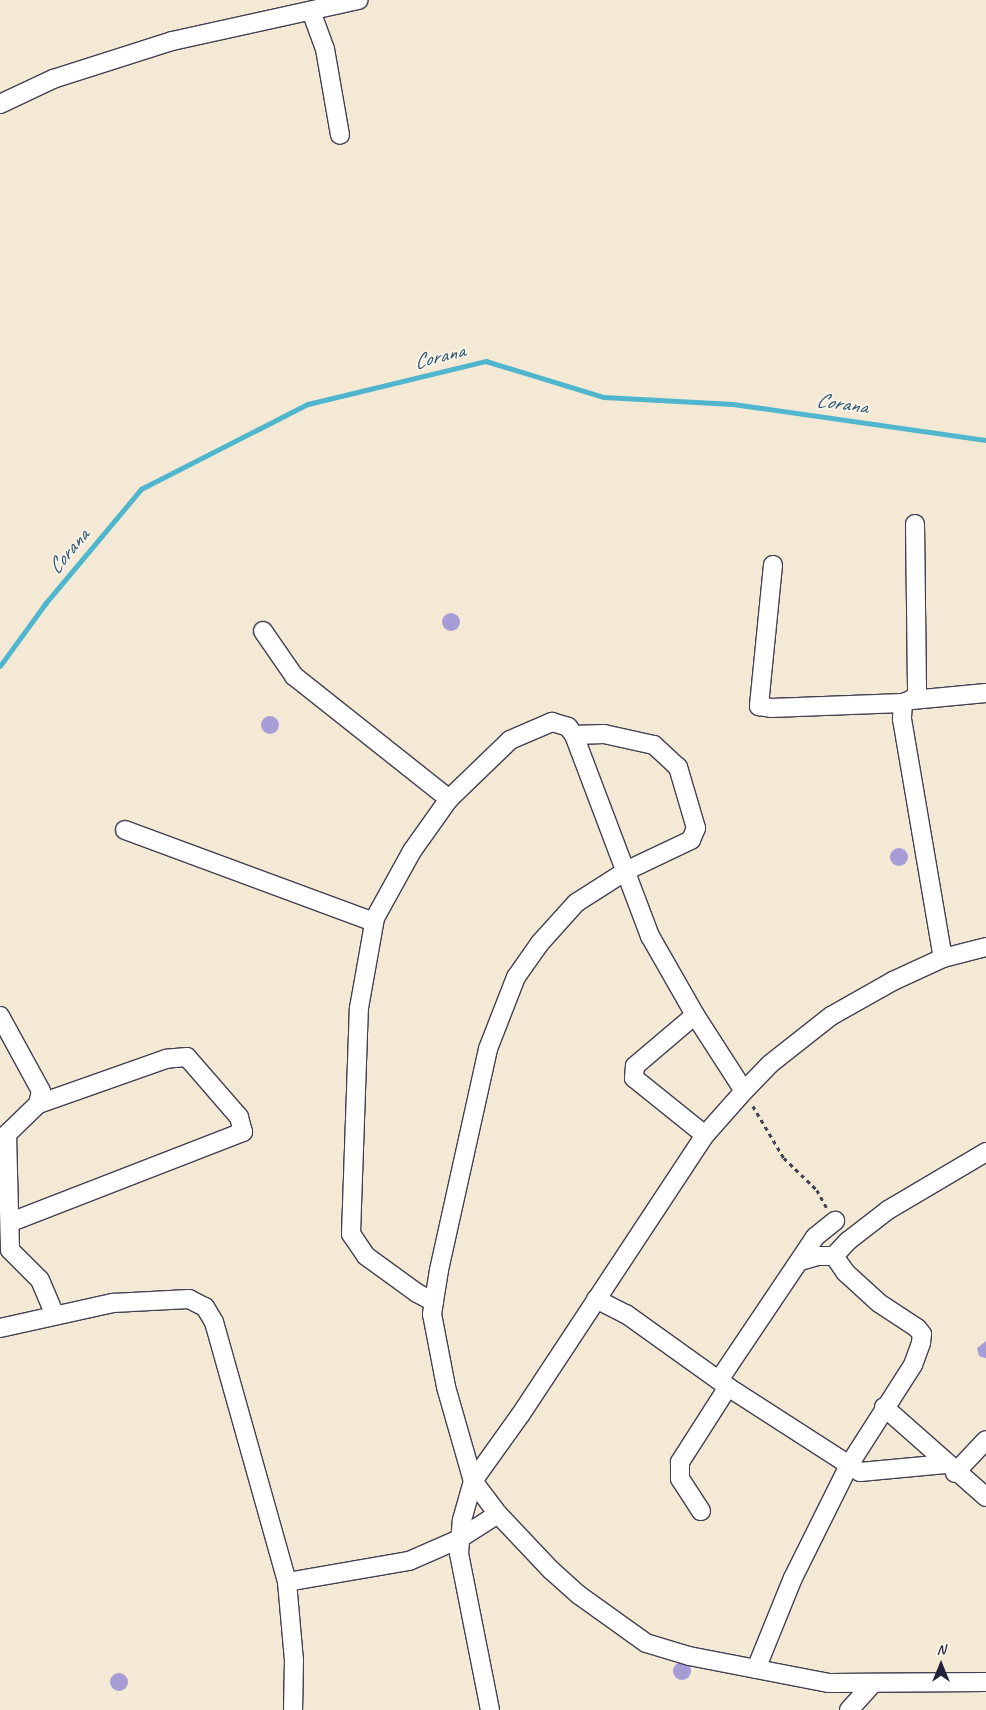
<!DOCTYPE html>
<html>
<head>
<meta charset="utf-8">
<style>
  body { margin:0 }
  #map { position:relative; width:986px; height:1710px; overflow:hidden; background:#f4e9d5; font-family:Caveat,sans-serif }
  div>[style] { position:absolute }
  .stream>* { height:4.5px; margin:-2.25px; padding:0 2.25px; transform-origin:2.25px; border-radius:2.25px; background:#4fb6cd }
  .building>* { inset:0; background:#a89cd7 }
  .round { border-radius:50% }
  .path>* { height:2.5px; margin-top:-1.25px; transform-origin:0; background:repeating-linear-gradient(90deg,#424052 0 4px,transparent 0 8px) }
  .roads { filter:drop-shadow(1px 0 #424052) drop-shadow(-1px 0 #424052) drop-shadow(0 1px #424052) drop-shadow(0 -1px #424052) }
  .minor>* { height:18px; margin:-9px; padding:0 9px; transform-origin:9px; border-radius:9px; background:#fff }
  span { translate:-50% -50%; white-space:nowrap; text-align:center; line-height:1.15; -webkit-text-stroke:4px #f7f3e8; paint-order:stroke }
  .water-label { font-size:21px; color:#32566e; font-style:italic }
  .north { position:absolute; left:916px; top:1640px; width:50px; height:50px; -webkit-text-stroke:4px #f7f3e8; paint-order:stroke; rotate:0deg; font-size:14px; font-weight:700; line-height:20px; text-align:center; color:#22223b }
  .north::after { content:''; display:block; margin:auto; width:18px; height:22px; background:#22223b; clip-path:polygon(50% 0,100% 100%,50% 72%,0 100%) }
</style>
</head>
<body>
<div id="map">
  <div class="stream">
    <i style="left:0;top:666px;width:77px;rotate:-54deg"></i>
    <i style="left:45px;top:604px;width:150px;rotate:-50.1deg"></i>
    <i style="left:141px;top:489px;width:187px;rotate:-27deg"></i>
    <i style="left:308px;top:404px;width:183px;rotate:-13.6deg"></i>
    <i style="left:486px;top:361px;width:123px;rotate:17deg"></i>
    <i style="left:604px;top:397px;width:129px;rotate:3.1deg"></i>
    <i style="left:733px;top:404px;width:256px;rotate:8.1deg"></i>
  </div>
  <div class="building">
    <i class="round" style="left:442px;top:613px;width:18px;height:18px"></i>
    <i class="round" style="left:261px;top:716px;width:18px;height:18px"></i>
    <i class="round" style="left:890px;top:848px;width:18px;height:18px"></i>
    <i style="clip-path:polygon(986px 1341px,986px 1358px,985px 1358px,979px 1356px,977px 1348px)"></i>
    <i class="round" style="left:673px;top:1662px;width:18px;height:18px"></i>
    <i class="round" style="left:110px;top:1673px;width:18px;height:18px"></i>
  </div>
  <div class="path">
    <i style="left:753px;top:1106px;width:61px;rotate:59.2deg"></i>
    <i style="left:784px;top:1158px;width:46px;rotate:44.1deg"></i>
    <i style="left:817px;top:1190px;width:21px;rotate:61deg"></i>
  </div>
  <div class="roads">
    <div class="minor">
      <i style="left:311px;top:11px;width:40px;rotate:69.8deg"></i>
      <i style="left:325px;top:49px;width:87px;rotate:80.1deg"></i>
      <i style="left:0;top:104px;width:59px;rotate:-25.3deg"></i>
      <i style="left:53px;top:79px;width:125px;rotate:-17.7deg"></i>
      <i style="left:172px;top:41px;width:191px;rotate:-12.4deg"></i>
      <i style="left:915px;top:524px;width:167px;rotate:89.3deg"></i>
      <i style="left:917px;top:691px;width:7px;rotate:106deg"></i>
      <i style="left:915px;top:698px;width:13px;rotate:157deg"></i>
      <i style="left:903px;top:703px;width:16px;rotate:94deg"></i>
      <i style="left:902px;top:719px;width:242px;rotate:80.3deg"></i>
      <i style="left:773px;top:565px;width:142px;rotate:95.7deg"></i>
      <i style="left:759px;top:706px;width:12px;rotate:9deg"></i>
      <i style="left:771px;top:708px;width:132px;rotate:-2.2deg"></i>
      <i style="left:263px;top:631px;width:55px;rotate:55.4deg"></i>
      <i style="left:294px;top:676px;width:198px;rotate:38.4deg"></i>
      <i style="left:912px;top:700px;width:74px;rotate:-5.4deg"></i>
      <i style="left:574px;top:735px;width:30px;rotate:-2deg"></i>
      <i style="left:604px;top:734px;width:51px;rotate:12.4deg"></i>
      <i style="left:654px;top:745px;width:33px;rotate:43deg"></i>
      <i style="left:678px;top:767px;width:64px;rotate:73.6deg"></i>
      <i style="left:696px;top:828px;width:13px;rotate:113deg"></i>
      <i style="left:691px;top:840px;width:72px;rotate:154.5deg"></i>
      <i style="left:626px;top:871px;width:59px;rotate:147.4deg"></i>
      <i style="left:576px;top:903px;width:54px;rotate:132deg"></i>
      <i style="left:540px;top:943px;width:42px;rotate:125.2deg"></i>
      <i style="left:516px;top:977px;width:77px;rotate:111.3deg"></i>
      <i style="left:488px;top:1049px;width:226px;rotate:102.5deg"></i>
      <i style="left:439px;top:1270px;width:45px;rotate:99deg"></i>
      <i style="left:432px;top:1314px;width:74px;rotate:79.1deg"></i>
      <i style="left:446px;top:1387px;width:98px;rotate:74deg"></i>
      <i style="left:473px;top:1481px;width:41px;rotate:52.9deg"></i>
      <i style="left:498px;top:1514px;width:77px;rotate:46.6deg"></i>
      <i style="left:551px;top:1570px;width:38px;rotate:42deg"></i>
      <i style="left:579px;top:1595px;width:82px;rotate:35.6deg"></i>
      <i style="left:646px;top:1643px;width:45px;rotate:16.8deg"></i>
      <i style="left:689px;top:1656px;width:143px;rotate:10.9deg"></i>
      <i style="left:829px;top:1683px;width:157px;rotate:-0.4deg"></i>
      <i style="left:125px;top:830px;width:265px;rotate:20.3deg"></i>
      <i style="left:695px;top:1015px;width:79px;rotate:139.6deg"></i>
      <i style="left:635px;top:1066px;width:12px;rotate:95deg"></i>
      <i style="left:634px;top:1078px;width:91px;rotate:38.8deg"></i>
      <i style="left:0;top:1016px;width:85px;rotate:61.3deg"></i>
      <i style="left:41px;top:1091px;width:13px;rotate:103deg"></i>
      <i style="left:38px;top:1104px;width:43px;rotate:135.9deg"></i>
      <i style="left:7px;top:1134px;width:116px;rotate:88.5deg"></i>
      <i style="left:10px;top:1250px;width:42px;rotate:45deg"></i>
      <i style="left:40px;top:1280px;width:38px;rotate:67deg"></i>
      <i style="left:11px;top:1222px;width:249px;rotate:-21.2deg"></i>
      <i style="left:243px;top:1132px;width:16px;rotate:-105deg"></i>
      <i style="left:239px;top:1117px;width:79px;rotate:-130.9deg"></i>
      <i style="left:187px;top:1057px;width:21px;rotate:175deg"></i>
      <i style="left:166px;top:1059px;width:136px;rotate:160.6deg"></i>
      <i style="left:800px;top:1261px;width:18px;rotate:-16deg"></i>
      <i style="left:817px;top:1256px;width:17px"></i>
      <i style="left:834px;top:1256px;width:21px;rotate:-47deg"></i>
      <i style="left:848px;top:1241px;width:51px;rotate:-37.8deg"></i>
      <i style="left:888px;top:1210px;width:114px;rotate:-30.6deg"></i>
      <i style="left:596px;top:1299px;width:34px;rotate:27deg"></i>
      <i style="left:626px;top:1314px;width:125px;rotate:35.6deg"></i>
      <i style="left:728px;top:1387px;width:157px;rotate:32.8deg"></i>
      <i style="left:860px;top:1472px;width:86px;rotate:-5.3deg"></i>
      <i style="left:434px;top:1302px;width:19px;rotate:-152deg"></i>
      <i style="left:417px;top:1293px;width:63px;rotate:-144deg"></i>
      <i style="left:366px;top:1256px;width:27px;rotate:-124deg"></i>
      <i style="left:351px;top:1234px;width:226px;rotate:-88deg"></i>
      <i style="left:359px;top:1008px;width:91px;rotate:-79.9deg"></i>
      <i style="left:375px;top:918px;width:77px;rotate:-61.1deg"></i>
      <i style="left:412px;top:851px;width:64px;rotate:-54.6deg"></i>
      <i style="left:449px;top:799px;width:85px;rotate:-44deg"></i>
      <i style="left:510px;top:740px;width:46px;rotate:-23.2deg"></i>
      <i style="left:552px;top:722px;width:17px;rotate:17deg"></i>
      <i style="left:568px;top:727px;width:10px;rotate:53deg"></i>
      <i style="left:574px;top:735px;width:215px;rotate:69.3deg"></i>
      <i style="left:650px;top:936px;width:91px;rotate:60.3deg"></i>
      <i style="left:695px;top:1015px;width:90px;rotate:57.2deg"></i>
      <i style="left:0;top:1328px;width:116px;rotate:-12.5deg"></i>
      <i style="left:113px;top:1303px;width:76px;rotate:-3deg"></i>
      <i style="left:189px;top:1299px;width:18px;rotate:27deg"></i>
      <i style="left:205px;top:1307px;width:17px;rotate:59deg"></i>
      <i style="left:214px;top:1322px;width:270px;rotate:74.3deg"></i>
      <i style="left:287px;top:1582px;width:78px;rotate:84.9deg"></i>
      <i style="left:294px;top:1660px;width:50px;rotate:91.1deg"></i>
      <i style="left:719px;top:1380px;width:172px;rotate:-56.1deg"></i>
      <i style="left:815px;top:1237px;width:26px;rotate:-39deg"></i>
      <i style="left:884px;top:1407px;width:136px;rotate:41.4deg"></i>
      <i style="left:955px;top:1473px;width:45px;rotate:-46.8deg"></i>
      <i style="left:701px;top:1511px;width:38px;rotate:-123deg"></i>
      <i style="left:680px;top:1479px;width:17px;rotate:-90deg"></i>
      <i style="left:680px;top:1462px;width:89px;rotate:-57.4deg"></i>
      <i style="left:287px;top:1582px;width:124px;rotate:-9.8deg"></i>
      <i style="left:409px;top:1561px;width:55px;rotate:-23.7deg"></i>
      <i style="left:459px;top:1539px;width:46px;rotate:-32.7deg"></i>
      <i style="left:756px;top:1669px;width:98px;rotate:-67.9deg"></i>
      <i style="left:793px;top:1578px;width:126px;rotate:-63.6deg"></i>
      <i style="left:849px;top:1465px;width:119px;rotate:-57.4deg"></i>
      <i style="left:913px;top:1365px;width:23px;rotate:-70deg"></i>
      <i style="left:921px;top:1343px;width:9px;rotate:-84deg"></i>
      <i style="left:922px;top:1334px;width:8px;rotate:-130deg"></i>
      <i style="left:917px;top:1328px;width:45px;rotate:-146.7deg"></i>
      <i style="left:879px;top:1303px;width:45px;rotate:-137.7deg"></i>
      <i style="left:846px;top:1273px;width:21px;rotate:-125deg"></i>
      <i style="left:490px;top:1710px;width:160px;rotate:-101.2deg"></i>
      <i style="left:459px;top:1553px;width:33px;rotate:-85deg"></i>
      <i style="left:462px;top:1520px;width:41px;rotate:-74.2deg"></i>
      <i style="left:473px;top:1481px;width:82px;rotate:-54.4deg"></i>
      <i style="left:521px;top:1414px;width:334px;rotate:-56.6deg"></i>
      <i style="left:705px;top:1135px;width:59px;rotate:-48.4deg"></i>
      <i style="left:744px;top:1091px;width:37px;rotate:-46deg"></i>
      <i style="left:770px;top:1064px;width:78px;rotate:-38.2deg"></i>
      <i style="left:831px;top:1016px;width:71px;rotate:-29.4deg"></i>
      <i style="left:893px;top:981px;width:55px;rotate:-24.7deg"></i>
      <i style="left:943px;top:958px;width:44px;rotate:-14.3deg"></i>
      <i style="left:849px;top:1710px;width:36px;rotate:-48deg"></i>
    </div>
  </div>
  <div class="water-label">
    <span style="left:439px;top:356px;rotate:-14deg">Corana</span>
    <span style="left:842px;top:403px;rotate:8deg">Corana</span>
    <span style="left:68px;top:551px;rotate:-50deg">Corana</span>
  </div>
  <div class="north">N</div>
</div>
</body>
</html>
